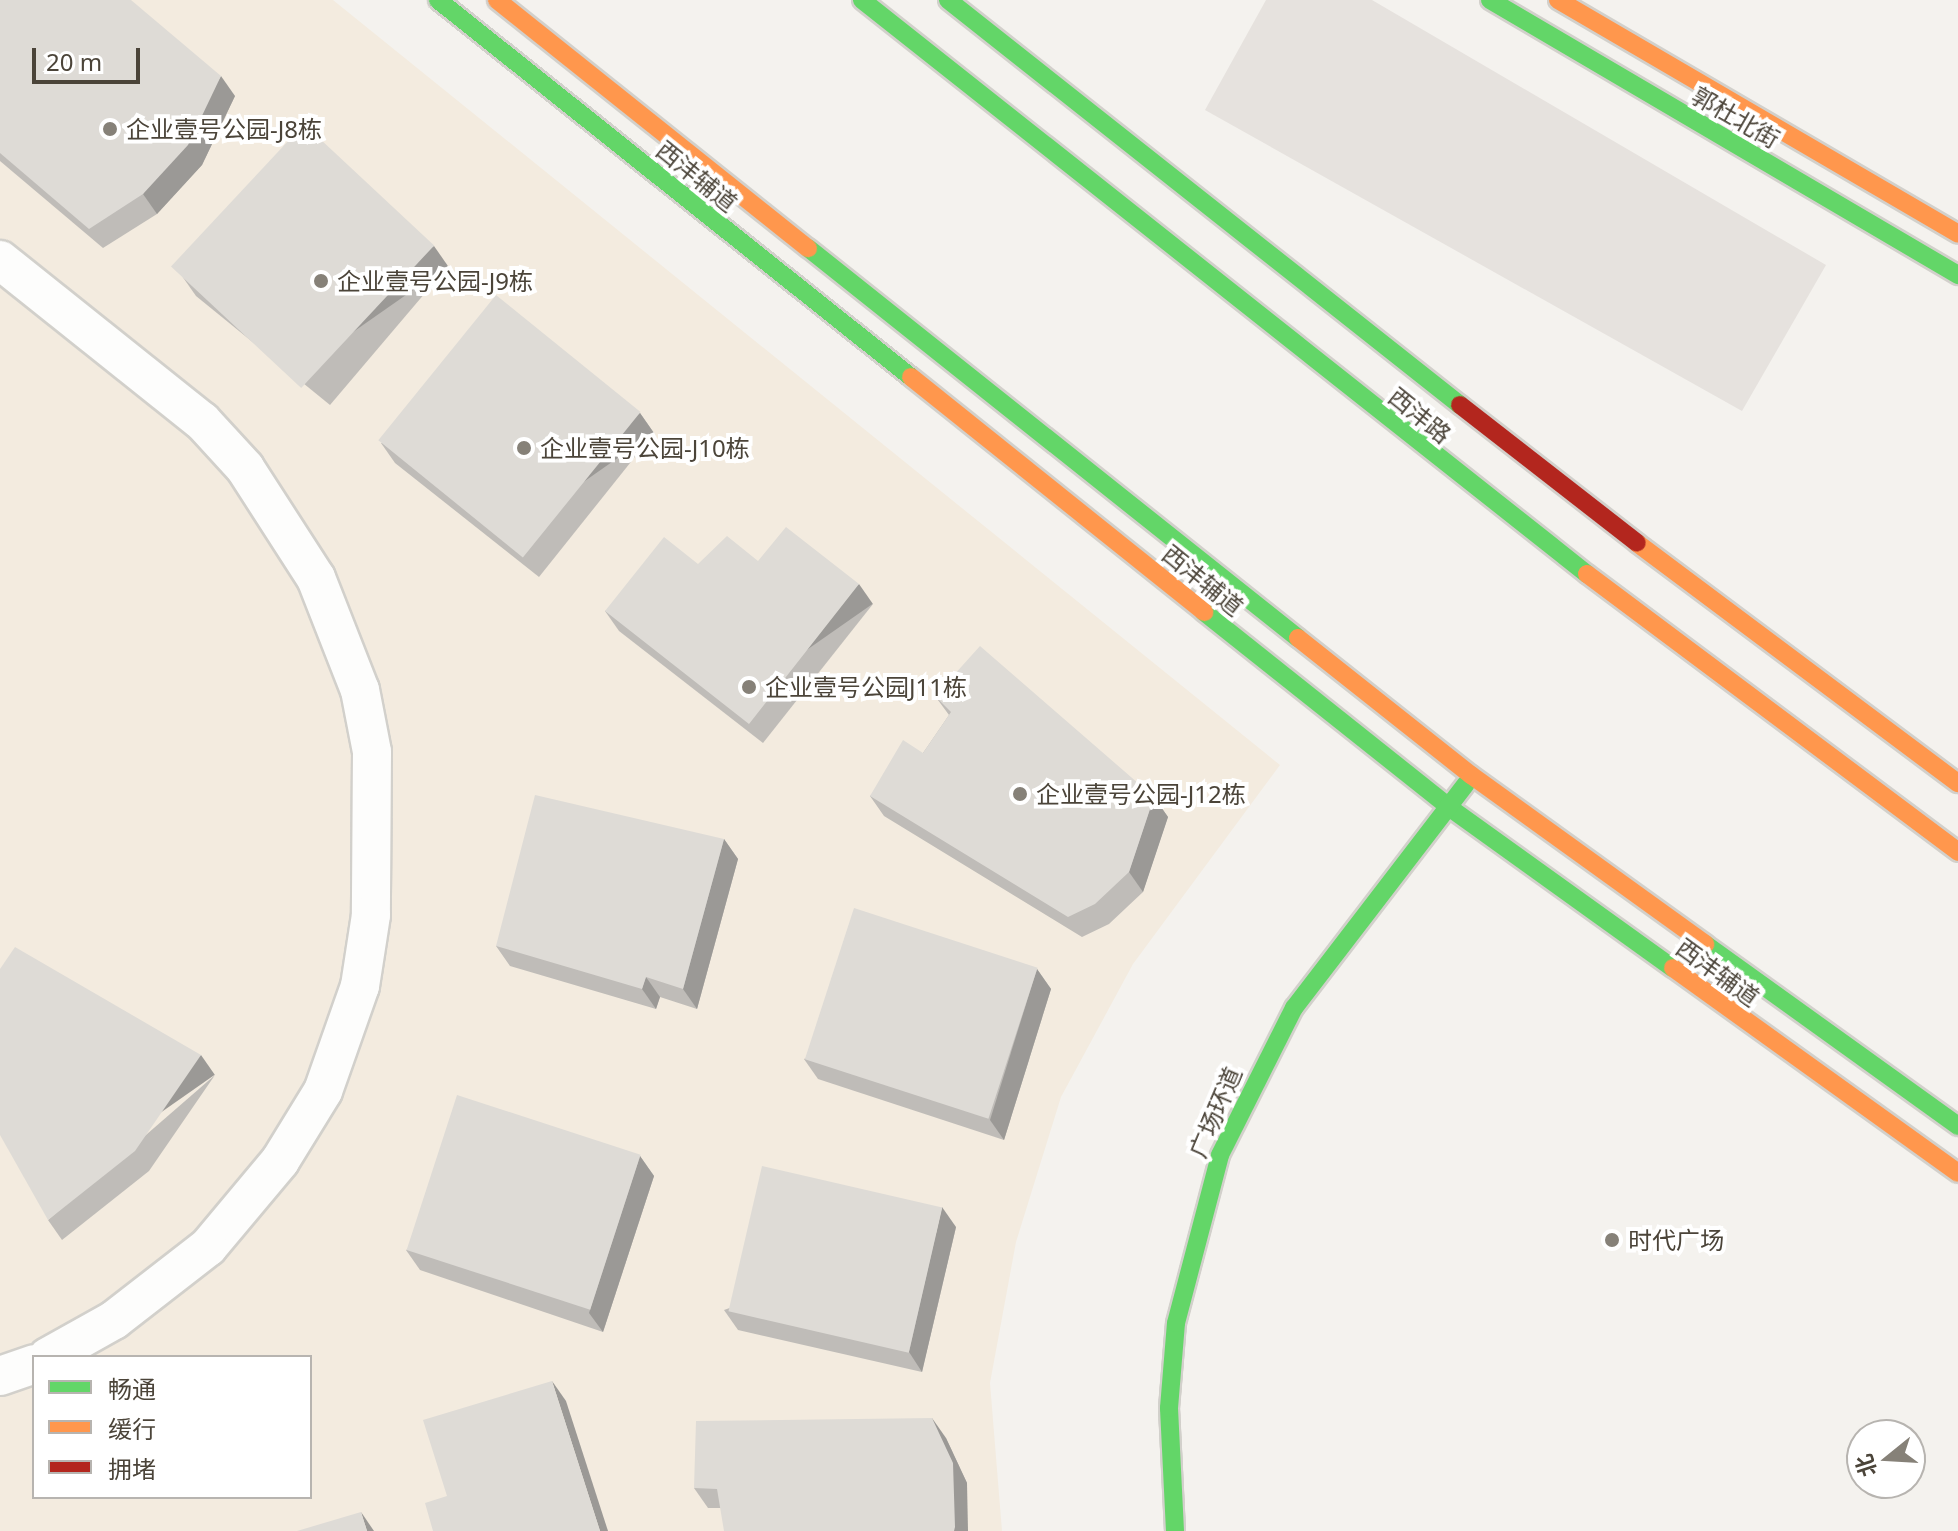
<!DOCTYPE html>
<html>
<head>
<meta charset="utf-8">
<style>
  body { margin:0 }
  #map { position:relative; width:1958px; height:1531px; overflow:hidden; background:#f4f2ee; font-family:"Noto Sans","Noto Sans SC",sans-serif }
  div>[style] { position:absolute }
  .commercial>* { inset:0; background:#f3ebdf }
  .industrial>* { inset:0; background:#e6e2de }
  .roads { filter:drop-shadow(2px 0 #d2d0cb) drop-shadow(-2px 0 #d2d0cb) drop-shadow(0 2px #d2d0cb) drop-shadow(0 -2px #d2d0cb) }
  .street>* { height:38px; margin:-19px; padding:0 19px; transform-origin:19px; border-radius:19px; background:#fdfdfc }
  .fast>* { height:18px; margin:-9px; padding:0 9px; transform-origin:9px; border-radius:9px; background:#63d668 }
  .slow>* { height:18px; margin:-9px; padding:0 9px; transform-origin:9px; border-radius:9px; background:#ff974d }
  .jam>* { height:18px; margin:-9px; padding:0 9px; transform-origin:9px; border-radius:9px; background:#b3261e }
  .wall>* { inset:0; background:#bfbcb8 }
  .shaded-wall>* { inset:0; background:#9b9996; transform-origin:0 0 }
  .building>* { inset:0; background:#dedbd6; transform-origin:0 0 }
  .dots>* { width:22px; height:22px; translate:-50% -50%; box-sizing:border-box; border:4px solid #fff; border-radius:50% }
  span { translate:-50% -50%; white-space:nowrap; text-align:center; line-height:1.15; -webkit-text-stroke:8px #fff; paint-order:stroke }
  .street-label { font-size:24px; color:#4b4439 }
  .poi-label { font-size:24px; color:#4b4439 }
  .left { translate:0 -50%; text-align:left }
  .legend { position:absolute; left:32px; top:1355px; width:280px; height:144px; box-sizing:border-box; background:#fff; border:2px solid #b7b4b0; margin:0; padding:10px 14px; list-style:none; font-size:24px; color:#4b4439 }
  .legend li { display:flex; align-items:center; gap:16px; height:40px }
  .legend b { width:40px; border:2px solid #b7b4b0 }
  .north { position:absolute; left:1846px; top:1419px; width:80px; height:80px; box-sizing:border-box; background:#fff; border:2px solid #b7b4b0; border-radius:50%; rotate:252deg; font-size:22px; font-weight:700; line-height:32px; text-align:center; color:#4b4439 }
  .north::after { content:''; display:block; margin:auto; width:28px; height:36px; background:#868178; clip-path:polygon(50% 0,100% 100%,50% 72%,0 100%) }
  .scale { position:absolute; left:32px; top:48px; width:108px; height:36px; box-sizing:border-box; border:4px solid #4b4439; border-top:0; padding-left:10px; font-size:24px; line-height:28px; white-space:nowrap; color:#4b4439; -webkit-text-stroke:6px #fff; paint-order:stroke }
</style>
</head>
<body>
<div id="map">
  <div class="commercial">
    <i style="clip-path:polygon(evenodd,0 0,333px 0,1280px 765px,1133px 964px,1061px 1097px,1016px 1242px,990px 1383px,1002px 1531px,0 1531px,0 0,34px 1357px,310px 1357px,310px 1497px,34px 1497px,34px 1357px)"></i>
  </div>
  <div class="industrial">
    <i style="clip-path:polygon(1266px 0,1372px 0,1826px 265px,1742px 411px,1205px 110px)"></i>
  </div>
  <div class="roads">
    <div class="street">
      <i style="left:0;top:260px;width:258px;rotate:38.6deg"></i>
      <i style="left:202px;top:421px;width:64px;rotate:47.5deg"></i>
      <i style="left:245px;top:468px;width:131px;rotate:57.2deg"></i>
      <i style="left:316px;top:578px;width:120px;rotate:68.6deg"></i>
      <i style="left:360px;top:690px;width:63px;rotate:79deg"></i>
      <i style="left:372px;top:752px;width:163px;rotate:90.4deg"></i>
      <i style="left:371px;top:915px;width:72px;rotate:98.8deg"></i>
      <i style="left:360px;top:986px;width:111px;rotate:109.4deg"></i>
      <i style="left:323px;top:1091px;width:82px;rotate:121.6deg"></i>
      <i style="left:280px;top:1161px;width:112px;rotate:129.9deg"></i>
      <i style="left:208px;top:1247px;width:119px;rotate:142.2deg"></i>
      <i style="left:114px;top:1320px;width:76px;rotate:150.7deg"></i>
      <i style="left:0;top:1376px;width:36px;rotate:-19deg"></i>
    </div>
    <div class="fast">
      <i style="left:438px;top:0;width:605px;rotate:38.56deg"></i>
      <i style="left:862px;top:0;width:925px;rotate:38.37deg"></i>
      <i style="left:948px;top:0;width:653px;rotate:38.34deg"></i>
      <i style="left:1490px;top:0;width:543px;rotate:30.44deg"></i>
      <i style="left:808px;top:248px;width:626px;rotate:38.52deg"></i>
      <i style="left:1204px;top:612px;width:315px;rotate:38.5deg"></i>
      <i style="left:1450px;top:808px;width:274px;rotate:35.7deg"></i>
      <i style="left:1705px;top:944px;width:312px;rotate:35.7deg"></i>
      <i style="left:1175px;top:1531px;width:123px;rotate:-92.8deg"></i>
      <i style="left:1169px;top:1408px;width:85px;rotate:-85.3deg"></i>
      <i style="left:1176px;top:1323px;width:174px;rotate:-75.3deg"></i>
      <i style="left:1220px;top:1155px;width:165px;rotate:-63.3deg"></i>
      <i style="left:1294px;top:1008px;width:282px;rotate:-52.5deg"></i>
    </div>
    <div class="slow">
      <i style="left:497px;top:0;width:398px;rotate:38.6deg"></i>
      <i style="left:1558px;top:0;width:463px;rotate:30.3deg"></i>
      <i style="left:911px;top:377px;width:376px;rotate:38.7deg"></i>
      <i style="left:1637px;top:543px;width:401px;rotate:36.8deg"></i>
      <i style="left:1587px;top:574px;width:464px;rotate:36.8deg"></i>
      <i style="left:1298px;top:638px;width:221px;rotate:38.4deg"></i>
      <i style="left:1471px;top:775px;width:289px;rotate:35.8deg"></i>
      <i style="left:1673px;top:968px;width:351px;rotate:35.7deg"></i>
    </div>
    <div class="jam">
      <i style="left:1460px;top:405px;width:224px;rotate:37.9deg"></i>
    </div>
  </div>
  <div class="wall">
    <i style="clip-path:polygon(0 0,235px 96px,202px 165px,157px 214px,103px 248px,0 161px)"></i>
    <i style="clip-path:polygon(448px 266px,330px 405px,196px 296px,182px 276px)"></i>
    <i style="clip-path:polygon(640px 413px,654px 433px,539px 577px,395px 463px,381px 443px)"></i>
    <i style="clip-path:polygon(758px 561px,873px 604px,763px 743px,619px 631px,605px 611px,698px 564px)"></i>
    <i style="clip-path:polygon(935px 696px,1154px 797px,1168px 817px,1143px 892px,1109px 924px,1082px 937px,884px 816px,870px 796px,923px 753px,949px 715px)"></i>
    <i style="clip-path:polygon(724px 839px,738px 859px,697px 1009px,660px 997px,656px 1009px,510px 966px,496px 946px)"></i>
    <i style="clip-path:polygon(1037px 969px,1051px 989px,1004px 1140px,818px 1079px,804px 1059px)"></i>
    <i style="clip-path:polygon(215px 1075px,149px 1171px,62px 1240px,48px 1220px)"></i>
    <i style="clip-path:polygon(640px 1156px,654px 1176px,603px 1332px,420px 1270px,406px 1250px)"></i>
    <i style="clip-path:polygon(956px 1227px,922px 1372px,738px 1330px,724px 1310px)"></i>
    <i style="clip-path:polygon(946px 1438px,967px 1483px,720px 1508px,708px 1508px,694px 1488px)"></i>
  </div>
  <div class="shaded-wall">
    <i style="clip-path:polygon(221px 76px,235px 96px,202px 165px,157px 214px,143px 194px)"></i>
    <i style="left:434px;top:246px;width:24px;height:182px;rotate:55deg"></i>
    <i style="left:640px;top:413px;width:24px;height:184px;rotate:55deg"></i>
    <i style="left:859px;top:584px;width:24px;height:178px;rotate:55deg"></i>
    <i style="clip-path:polygon(1154px 797px,1168px 817px,1143px 892px,1129px 872px)"></i>
    <i style="clip-path:polygon(724px 839px,738px 859px,697px 1009px,683px 989px)"></i>
    <i style="clip-path:polygon(1037px 969px,1051px 989px,1004px 1140px,990px 1120px)"></i>
    <i style="clip-path:polygon(646px 977px,660px 997px,656px 1009px,642px 989px)"></i>
    <i style="left:201px;top:1055px;width:24px;height:116px;rotate:55deg"></i>
    <i style="clip-path:polygon(640px 1156px,654px 1176px,603px 1332px,589px 1313px)"></i>
    <i style="clip-path:polygon(942px 1207px,956px 1227px,922px 1372px,909px 1352px)"></i>
    <i style="clip-path:polygon(552px 1381px,566px 1401px,608px 1531px,600px 1531px)"></i>
    <i style="clip-path:polygon(932px 1418px,946px 1438px,967px 1483px,968px 1531px,954px 1531px)"></i>
    <i style="clip-path:polygon(361px 1512px,374px 1531px,367px 1531px)"></i>
  </div>
  <div class="building">
    <i style="clip-path:polygon(0 0,131px 0,221px 76px,188px 145px,143px 194px,89px 229px,0 153px)"></i>
    <i style="left:304px;top:124px;width:178px;height:195px;rotate:43deg"></i>
    <i style="left:496px;top:295px;width:186px;height:187px;rotate:39deg"></i>
    <i style="clip-path:polygon(786px 527px,859px 584px,749px 724px,605px 611px,664px 537px,698px 564px,727px 536px,758px 561px)"></i>
    <i style="clip-path:polygon(980px 646px,1154px 797px,1129px 872px,1095px 904px,1068px 917px,870px 796px,903px 740px,923px 753px,951px 712px,935px 696px)"></i>
    <i style="clip-path:polygon(535px 795px,724px 839px,683px 989px,646px 977px,642px 989px,496px 946px)"></i>
    <i style="left:854px;top:908px;width:193px;height:159px;rotate:18deg"></i>
    <i style="clip-path:polygon(15px 947px,201px 1055px,135px 1151px,48px 1220px,0 1135px,0 969px)"></i>
    <i style="left:457px;top:1095px;width:193px;height:163px;rotate:18deg"></i>
    <i style="left:762px;top:1166px;width:185px;height:149px;rotate:13deg"></i>
    <i style="clip-path:polygon(552px 1381px,600px 1531px,433px 1531px,425px 1503px,447px 1496px,423px 1420px)"></i>
    <i style="clip-path:polygon(932px 1418px,953px 1463px,955px 1527px,954px 1531px,724px 1531px,717px 1489px,694px 1488px,696px 1421px)"></i>
    <i style="clip-path:polygon(361px 1512px,367px 1531px,297px 1531px)"></i>
  </div>
  <div class="dots">
    <i style="left:110px;top:129px;background:#868178"></i>
    <i style="left:321px;top:281px;background:#868178"></i>
    <i style="left:524px;top:448px;background:#868178"></i>
    <i style="left:749px;top:687px;background:#868178"></i>
    <i style="left:1020px;top:794px;background:#868178"></i>
    <i style="left:1612px;top:1240px;background:#868178"></i>
  </div>
  <div class="street-label">
    <span style="left:1736px;top:117px;rotate:30deg">郭杜北街</span>
    <span style="left:697px;top:176px;rotate:39deg">西沣辅道</span>
    <span style="left:1420px;top:415px;rotate:39deg">西沣路</span>
    <span style="left:1203px;top:580px;rotate:39deg">西沣辅道</span>
    <span style="left:1718px;top:972px;rotate:36deg">西沣辅道</span>
    <span style="left:1215px;top:1112px;rotate:-67deg">广场环道</span>
  </div>
  <div class="poi-label">
    <span class="left" style="left:126px;top:129px">企业壹号公园-J8栋</span>
    <span class="left" style="left:337px;top:281px">企业壹号公园-J9栋</span>
    <span class="left" style="left:540px;top:448px">企业壹号公园-J10栋</span>
    <span class="left" style="left:765px;top:687px">企业壹号公园J11栋</span>
    <span class="left" style="left:1036px;top:794px">企业壹号公园-J12栋</span>
    <span class="left" style="left:1628px;top:1240px">时代广场</span>
  </div>
  <ul class="legend">
  <li><b style="height:10px;background:#63d668"></b>畅通</li>
  <li><b style="height:10px;background:#ff974d"></b>缓行</li>
  <li><b style="height:10px;background:#b3261e"></b>拥堵</li>
  </ul>
  <div class="north">北</div>
  <div class="scale">20 m</div>
</div>
</body>
</html>
